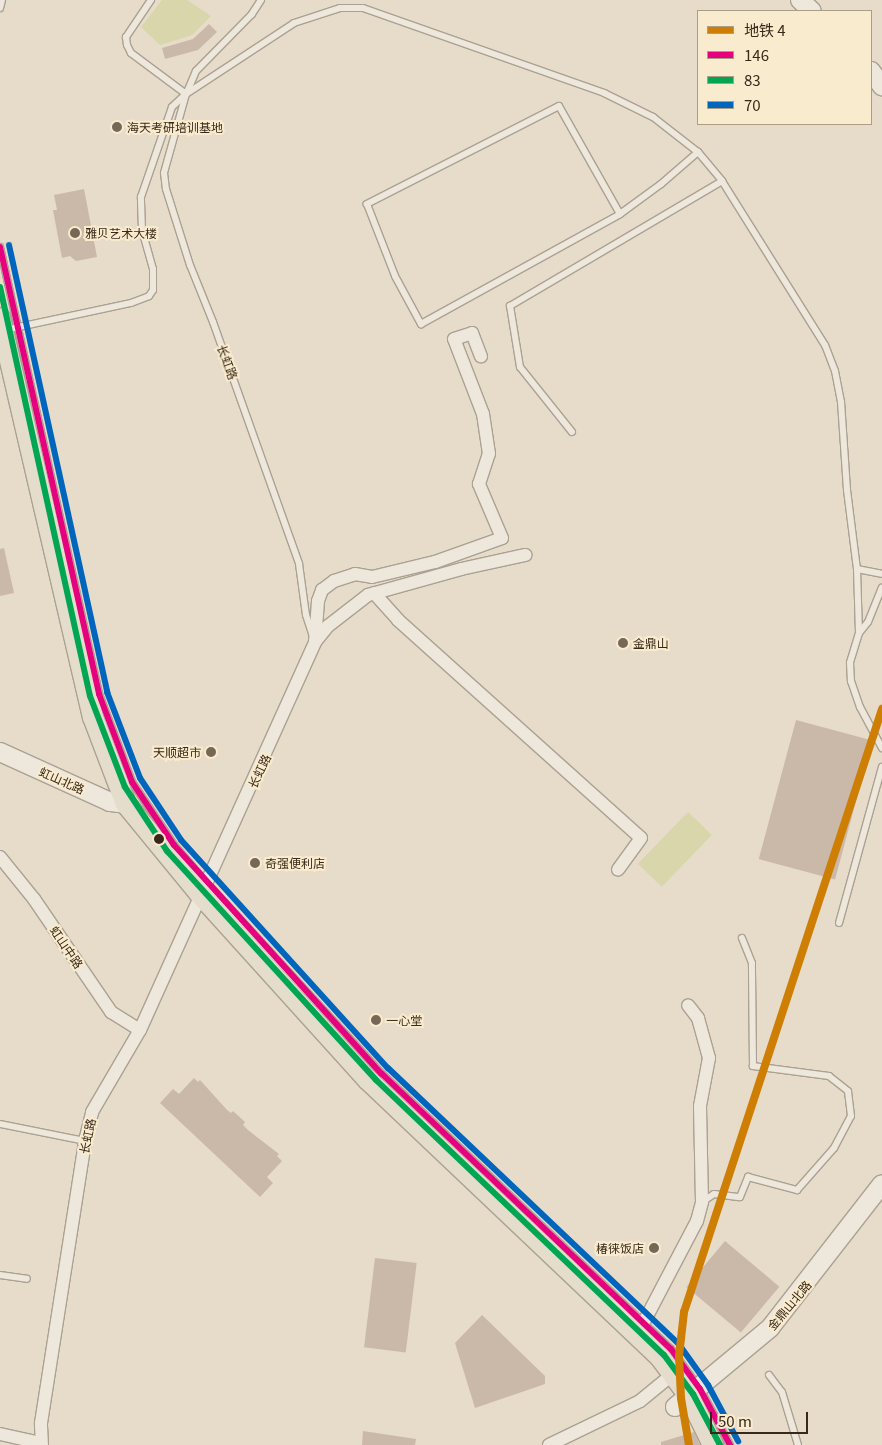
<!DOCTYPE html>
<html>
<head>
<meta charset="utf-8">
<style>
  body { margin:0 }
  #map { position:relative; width:882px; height:1445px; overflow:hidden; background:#e6dcc9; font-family:Georgia,"Noto Sans SC",serif }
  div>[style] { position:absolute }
  .green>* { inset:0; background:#d8d6aa; transform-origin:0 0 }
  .building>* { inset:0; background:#cab9a9; transform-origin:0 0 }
  .roads { filter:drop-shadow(1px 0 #aba193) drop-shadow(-1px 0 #aba193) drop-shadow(0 1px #aba193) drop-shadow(0 -1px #aba193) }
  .lane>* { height:6px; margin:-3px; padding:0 3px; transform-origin:3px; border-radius:3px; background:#ede7dc }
  .street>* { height:12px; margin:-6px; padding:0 6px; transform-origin:6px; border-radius:6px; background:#ede7dc }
  .secondary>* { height:18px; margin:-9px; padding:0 9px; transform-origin:9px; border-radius:9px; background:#ede7dc }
  .primary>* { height:20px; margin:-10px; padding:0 10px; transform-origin:10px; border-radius:10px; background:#e5ddcc }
  .bus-1>* { height:6px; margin:-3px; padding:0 3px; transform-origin:3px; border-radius:3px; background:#e5007d }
  .bus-2>* { height:6px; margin:-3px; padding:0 3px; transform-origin:3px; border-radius:3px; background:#00a651 }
  .bus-3>* { height:6px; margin:-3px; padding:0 3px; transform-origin:3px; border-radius:3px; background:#0065bd }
  .metro-1>* { height:8px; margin:-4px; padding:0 4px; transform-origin:4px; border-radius:4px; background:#cd7e03 }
  .dots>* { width:14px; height:14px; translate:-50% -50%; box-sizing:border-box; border:2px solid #f9ebcd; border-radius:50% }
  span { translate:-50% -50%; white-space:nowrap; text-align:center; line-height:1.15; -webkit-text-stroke:4px #f9ebcd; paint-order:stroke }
  .poi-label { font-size:12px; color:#39281a }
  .left { translate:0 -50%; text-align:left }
  .right { translate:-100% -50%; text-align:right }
  .street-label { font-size:12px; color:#39281a }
  .legend { position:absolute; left:697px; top:10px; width:175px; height:115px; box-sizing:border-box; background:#f9ebcd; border:1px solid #ac9d85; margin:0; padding:6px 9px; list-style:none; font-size:15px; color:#39281a }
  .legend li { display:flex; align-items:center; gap:10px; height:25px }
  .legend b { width:25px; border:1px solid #ac9d85 }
  .scale { position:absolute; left:710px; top:1412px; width:98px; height:22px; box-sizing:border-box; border:2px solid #39281a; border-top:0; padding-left:6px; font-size:15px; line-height:18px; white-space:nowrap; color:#39281a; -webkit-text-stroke:4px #f9ebcd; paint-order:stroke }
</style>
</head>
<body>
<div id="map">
  <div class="green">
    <i style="clip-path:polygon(162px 0,187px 0,211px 16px,192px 35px,160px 45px,141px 27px)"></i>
    <i style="left:688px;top:812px;width:33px;height:72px;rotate:44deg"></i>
  </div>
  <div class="building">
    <i style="clip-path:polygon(209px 24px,217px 32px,198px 50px,165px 59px,162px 48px,193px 39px)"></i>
    <i style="clip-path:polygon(84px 189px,97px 257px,76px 261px,70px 256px,62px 258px,53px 210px,57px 210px,54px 195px)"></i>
    <i style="clip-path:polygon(4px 548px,14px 593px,0 596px,0 549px)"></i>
    <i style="left:796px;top:720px;width:79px;height:144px;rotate:15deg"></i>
    <i style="clip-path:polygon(194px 1078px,198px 1082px,200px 1080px,227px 1110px,231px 1113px,233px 1111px,245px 1122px,243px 1125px,248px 1130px,279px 1154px,277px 1156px,282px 1161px,267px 1177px,273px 1183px,260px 1197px,160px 1103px,173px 1089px,179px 1094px)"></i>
    <i style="left:725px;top:1241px;width:71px;height:60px;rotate:40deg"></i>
    <i style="left:375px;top:1258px;width:42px;height:90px;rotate:7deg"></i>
    <i style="clip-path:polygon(482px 1315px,545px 1376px,545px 1384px,475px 1408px,455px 1343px)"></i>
    <i style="clip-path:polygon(363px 1431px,416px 1439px,415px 1445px,362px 1445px)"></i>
    <i style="clip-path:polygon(694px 1432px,700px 1445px,661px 1445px,661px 1442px)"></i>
  </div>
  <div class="roads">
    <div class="lane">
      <i style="left:151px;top:0;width:45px;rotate:124deg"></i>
      <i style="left:126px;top:37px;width:8px;rotate:83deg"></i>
      <i style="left:127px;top:45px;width:9px;rotate:63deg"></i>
      <i style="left:131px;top:53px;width:69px;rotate:36.7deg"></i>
      <i style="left:261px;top:0;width:17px;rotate:123deg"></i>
      <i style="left:252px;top:14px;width:80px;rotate:134.5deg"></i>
      <i style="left:196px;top:71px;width:25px;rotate:113deg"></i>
      <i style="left:186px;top:94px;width:82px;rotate:105.6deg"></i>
      <i style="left:164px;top:173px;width:16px;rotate:83deg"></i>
      <i style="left:166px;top:189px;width:80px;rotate:72.5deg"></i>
      <i style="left:190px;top:265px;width:61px;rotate:68deg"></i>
      <i style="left:213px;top:322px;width:257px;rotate:70.4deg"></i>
      <i style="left:299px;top:564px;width:51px;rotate:82.2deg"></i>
      <i style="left:306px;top:615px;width:20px;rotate:72deg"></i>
      <i style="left:0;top:8px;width:8px;rotate:-76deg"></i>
      <i style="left:620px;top:214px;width:124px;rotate:-119.5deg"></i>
      <i style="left:559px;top:106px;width:216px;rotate:153deg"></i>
      <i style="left:367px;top:204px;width:77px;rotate:68.7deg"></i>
      <i style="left:395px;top:276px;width:55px;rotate:61.6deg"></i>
      <i style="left:421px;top:324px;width:227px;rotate:-28.9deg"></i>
      <i style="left:620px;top:214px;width:51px;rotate:-36.2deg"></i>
      <i style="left:661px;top:184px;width:49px;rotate:-40.9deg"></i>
      <i style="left:0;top:247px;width:458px;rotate:77.5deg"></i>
      <i style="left:99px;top:694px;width:94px;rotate:69.4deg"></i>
      <i style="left:132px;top:782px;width:76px;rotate:56.3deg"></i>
      <i style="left:174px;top:845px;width:48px;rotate:49.3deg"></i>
      <i style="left:205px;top:881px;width:262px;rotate:47.5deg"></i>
      <i style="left:382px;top:1074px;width:399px;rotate:43.6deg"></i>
      <i style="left:671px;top:1349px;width:49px;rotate:54.1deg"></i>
      <i style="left:700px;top:1389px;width:64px;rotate:61.8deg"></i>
      <i style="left:14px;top:328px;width:120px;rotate:-12.1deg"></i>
      <i style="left:131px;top:303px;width:19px;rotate:-21deg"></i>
      <i style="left:149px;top:296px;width:7px;rotate:-56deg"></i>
      <i style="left:153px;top:290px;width:21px;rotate:-90deg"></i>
      <i style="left:153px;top:269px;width:41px;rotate:-105.8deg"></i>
      <i style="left:142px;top:230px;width:33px;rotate:-92deg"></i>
      <i style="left:141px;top:197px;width:95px;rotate:-71deg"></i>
      <i style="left:172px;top:107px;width:19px;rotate:-43deg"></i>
      <i style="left:186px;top:94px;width:129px;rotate:-33.3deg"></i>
      <i style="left:294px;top:23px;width:48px;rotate:-18.1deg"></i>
      <i style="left:340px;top:8px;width:23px"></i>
      <i style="left:363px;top:8px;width:256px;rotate:19.4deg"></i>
      <i style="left:604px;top:93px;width:55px;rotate:26.1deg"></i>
      <i style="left:653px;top:117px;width:57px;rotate:37.9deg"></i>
      <i style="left:698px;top:152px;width:38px;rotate:50deg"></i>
      <i style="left:722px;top:181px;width:194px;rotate:57.9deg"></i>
      <i style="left:825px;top:345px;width:28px;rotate:69deg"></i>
      <i style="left:835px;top:371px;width:32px;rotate:79deg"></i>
      <i style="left:841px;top:402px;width:88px;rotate:86.1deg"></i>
      <i style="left:847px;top:490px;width:80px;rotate:82.8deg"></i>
      <i style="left:857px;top:569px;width:25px;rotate:11deg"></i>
      <i style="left:572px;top:432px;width:83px;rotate:-128.7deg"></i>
      <i style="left:520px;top:367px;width:62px;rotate:-99.3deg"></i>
      <i style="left:510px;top:306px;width:246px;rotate:-30.5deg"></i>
      <i style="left:857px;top:569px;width:64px;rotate:88.2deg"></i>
      <i style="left:859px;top:633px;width:31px;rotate:107deg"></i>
      <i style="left:850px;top:663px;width:18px;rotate:87deg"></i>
      <i style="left:851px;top:681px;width:28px;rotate:71deg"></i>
      <i style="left:860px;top:707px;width:47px;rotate:61.8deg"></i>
      <i style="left:859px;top:633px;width:14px;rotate:-51deg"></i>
      <i style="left:868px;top:622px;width:37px;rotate:-68deg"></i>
      <i style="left:839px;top:923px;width:162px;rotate:-74.6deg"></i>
      <i style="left:0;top:1124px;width:87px;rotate:11.3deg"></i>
      <i style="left:702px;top:1202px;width:14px;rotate:-34deg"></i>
      <i style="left:714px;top:1194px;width:26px;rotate:7deg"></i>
      <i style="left:740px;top:1197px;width:22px;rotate:-68deg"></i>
      <i style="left:748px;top:1177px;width:51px;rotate:14.9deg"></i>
      <i style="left:797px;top:1190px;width:56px;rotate:-48.6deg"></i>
      <i style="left:834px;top:1148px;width:36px;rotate:-62deg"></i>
      <i style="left:851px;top:1116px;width:25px;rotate:-97deg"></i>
      <i style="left:848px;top:1091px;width:24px;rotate:-142deg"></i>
      <i style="left:829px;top:1076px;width:77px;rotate:-172.5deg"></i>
      <i style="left:753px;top:1066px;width:103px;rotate:-90.6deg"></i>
      <i style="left:752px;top:963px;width:27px;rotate:-112deg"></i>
      <i style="left:0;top:1275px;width:27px;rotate:8deg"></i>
      <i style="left:769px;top:1375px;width:21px;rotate:53deg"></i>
      <i style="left:782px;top:1392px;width:55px;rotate:73.2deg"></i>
    </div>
    <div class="street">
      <i style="left:374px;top:593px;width:36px;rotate:48deg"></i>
      <i style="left:398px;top:620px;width:326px;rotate:41.9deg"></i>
      <i style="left:641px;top:838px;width:39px;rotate:126deg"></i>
      <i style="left:315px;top:642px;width:41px;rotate:-85.8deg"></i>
      <i style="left:318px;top:601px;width:12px;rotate:-70deg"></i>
      <i style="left:322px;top:590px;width:15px;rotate:-37deg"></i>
      <i style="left:334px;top:581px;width:22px;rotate:-18deg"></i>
      <i style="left:355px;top:574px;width:17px;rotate:10deg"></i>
      <i style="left:372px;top:577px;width:65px;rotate:-13.4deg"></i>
      <i style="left:435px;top:562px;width:71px;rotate:-19.7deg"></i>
      <i style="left:502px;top:538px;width:59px;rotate:-113.1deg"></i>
      <i style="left:479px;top:484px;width:32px;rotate:-72deg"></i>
      <i style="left:489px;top:454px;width:40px;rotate:-98.5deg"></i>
      <i style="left:483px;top:414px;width:80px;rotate:-111.1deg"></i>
      <i style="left:454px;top:339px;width:19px;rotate:-18deg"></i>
      <i style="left:472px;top:333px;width:25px;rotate:69deg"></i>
      <i style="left:0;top:857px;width:54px;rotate:51deg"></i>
      <i style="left:34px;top:899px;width:137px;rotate:55.7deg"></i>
      <i style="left:111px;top:1012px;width:34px;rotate:32deg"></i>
      <i style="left:645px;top:1320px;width:112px;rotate:-62.3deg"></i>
      <i style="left:697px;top:1221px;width:20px;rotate:-75deg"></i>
      <i style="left:702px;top:1202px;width:96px;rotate:-91.2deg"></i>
      <i style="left:700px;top:1106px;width:49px;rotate:-79.4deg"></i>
      <i style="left:709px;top:1058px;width:41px;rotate:-105.4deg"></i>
      <i style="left:698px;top:1018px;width:16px;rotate:-128deg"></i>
      <i style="left:0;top:1434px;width:42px;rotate:12.4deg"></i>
      <i style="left:42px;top:1445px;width:22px;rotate:-93deg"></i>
      <i style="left:41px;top:1423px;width:285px;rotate:-81.1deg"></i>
      <i style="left:85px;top:1141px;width:30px;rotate:-76deg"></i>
      <i style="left:92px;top:1112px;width:95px;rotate:-59.7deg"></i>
      <i style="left:140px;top:1030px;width:426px;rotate:-65.7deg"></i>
      <i style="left:315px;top:642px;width:21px;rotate:-51deg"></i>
      <i style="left:328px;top:626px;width:51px;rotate:-37.8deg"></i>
      <i style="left:368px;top:595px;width:97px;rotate:-15.6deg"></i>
      <i style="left:461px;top:569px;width:66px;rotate:-12.3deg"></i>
      <i style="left:549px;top:1445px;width:101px;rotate:-25.8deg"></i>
      <i style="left:640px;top:1401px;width:43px;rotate:-39.3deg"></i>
    </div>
    <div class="secondary">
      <i style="left:800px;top:0;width:16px;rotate:43deg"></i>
      <i style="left:871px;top:71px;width:19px;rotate:54deg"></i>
      <i style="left:0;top:752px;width:121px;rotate:24.4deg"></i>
      <i style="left:110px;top:802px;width:16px;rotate:7deg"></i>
      <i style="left:675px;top:1407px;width:124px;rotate:-39.7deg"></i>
      <i style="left:770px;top:1328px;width:182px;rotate:-52.1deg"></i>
    </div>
    <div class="primary">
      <i style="left:0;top:318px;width:410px;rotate:76.9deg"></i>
      <i style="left:93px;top:717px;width:93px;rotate:69.2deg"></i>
      <i style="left:126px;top:804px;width:115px;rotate:50.6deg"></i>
      <i style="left:199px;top:893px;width:252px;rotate:47.9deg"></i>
      <i style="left:368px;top:1080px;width:402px;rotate:43.5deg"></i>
      <i style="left:660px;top:1357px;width:49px;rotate:53.4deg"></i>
      <i style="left:689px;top:1396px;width:55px;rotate:63.9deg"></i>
    </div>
  </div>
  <div class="bus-1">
    <i style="left:0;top:247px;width:458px;rotate:77.5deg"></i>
    <i style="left:99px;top:694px;width:94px;rotate:69.4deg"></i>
    <i style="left:132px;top:782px;width:76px;rotate:56.3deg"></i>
    <i style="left:174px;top:845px;width:309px;rotate:47.8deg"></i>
    <i style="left:382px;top:1074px;width:399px;rotate:43.6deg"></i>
    <i style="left:671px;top:1349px;width:49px;rotate:54.1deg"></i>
    <i style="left:700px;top:1389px;width:64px;rotate:61.8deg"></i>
  </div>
  <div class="bus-2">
    <i style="left:0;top:287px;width:419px;rotate:77.6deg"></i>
    <i style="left:90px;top:696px;width:97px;rotate:69deg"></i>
    <i style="left:125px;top:787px;width:77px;rotate:56.7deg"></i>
    <i style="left:167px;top:851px;width:310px;rotate:47.6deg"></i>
    <i style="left:376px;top:1080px;width:398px;rotate:43.7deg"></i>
    <i style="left:664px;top:1355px;width:49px;rotate:53.4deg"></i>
    <i style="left:693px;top:1394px;width:58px;rotate:62.1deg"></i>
  </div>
  <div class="bus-3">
    <i style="left:9px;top:245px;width:458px;rotate:77.6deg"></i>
    <i style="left:107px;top:692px;width:92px;rotate:69deg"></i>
    <i style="left:140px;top:778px;width:74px;rotate:56.5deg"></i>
    <i style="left:181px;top:840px;width:308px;rotate:47.8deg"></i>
    <i style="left:388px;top:1068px;width:400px;rotate:43.5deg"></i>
    <i style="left:678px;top:1343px;width:52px;rotate:54.5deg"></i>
    <i style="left:708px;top:1385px;width:64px;rotate:61.8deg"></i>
  </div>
  <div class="metro-1">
    <i style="left:689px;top:1445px;width:48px;rotate:-99.7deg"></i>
    <i style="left:681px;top:1398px;width:42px;rotate:-92.7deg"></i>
    <i style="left:679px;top:1356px;width:44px;rotate:-83.5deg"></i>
    <i style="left:684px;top:1312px;width:635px;rotate:-71.82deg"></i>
  </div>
  <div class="dots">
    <i style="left:117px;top:127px;background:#766757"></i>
    <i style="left:75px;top:233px;background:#766757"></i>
    <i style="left:623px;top:643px;background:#766757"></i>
    <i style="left:211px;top:752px;background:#766757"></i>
    <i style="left:159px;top:839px;background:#39281a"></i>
    <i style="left:255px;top:863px;background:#766757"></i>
    <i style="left:376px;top:1020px;background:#766757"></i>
    <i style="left:654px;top:1248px;background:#766757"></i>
  </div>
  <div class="poi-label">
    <span class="left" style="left:127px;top:127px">海天考研培训基地</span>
    <span class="left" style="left:85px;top:233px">雅贝艺术大楼</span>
    <span class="left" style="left:633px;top:643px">金鼎山</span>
    <span class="right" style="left:201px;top:752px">天顺超市</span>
    <span class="left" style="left:265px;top:863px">奇强便利店</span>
    <span class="left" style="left:386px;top:1020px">一心堂</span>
    <span class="right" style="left:644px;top:1248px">椿徕饭店</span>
  </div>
  <div class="street-label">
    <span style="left:228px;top:362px;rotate:70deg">长虹路</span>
    <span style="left:259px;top:771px;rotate:-65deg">长虹路</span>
    <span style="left:62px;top:780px;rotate:24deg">虹山北路</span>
    <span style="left:67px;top:947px;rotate:56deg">虹山中路</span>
    <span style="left:87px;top:1136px;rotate:-78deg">长虹路</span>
    <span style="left:789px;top:1305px;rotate:-50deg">金鼎山北路</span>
  </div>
  <ul class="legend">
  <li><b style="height:6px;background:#cd7e03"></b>地铁 4</li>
  <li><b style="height:6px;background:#e5007d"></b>146</li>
  <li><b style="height:6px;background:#00a651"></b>83</li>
  <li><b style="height:6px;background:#0065bd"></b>70</li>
  </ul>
  <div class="scale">50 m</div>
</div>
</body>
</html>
